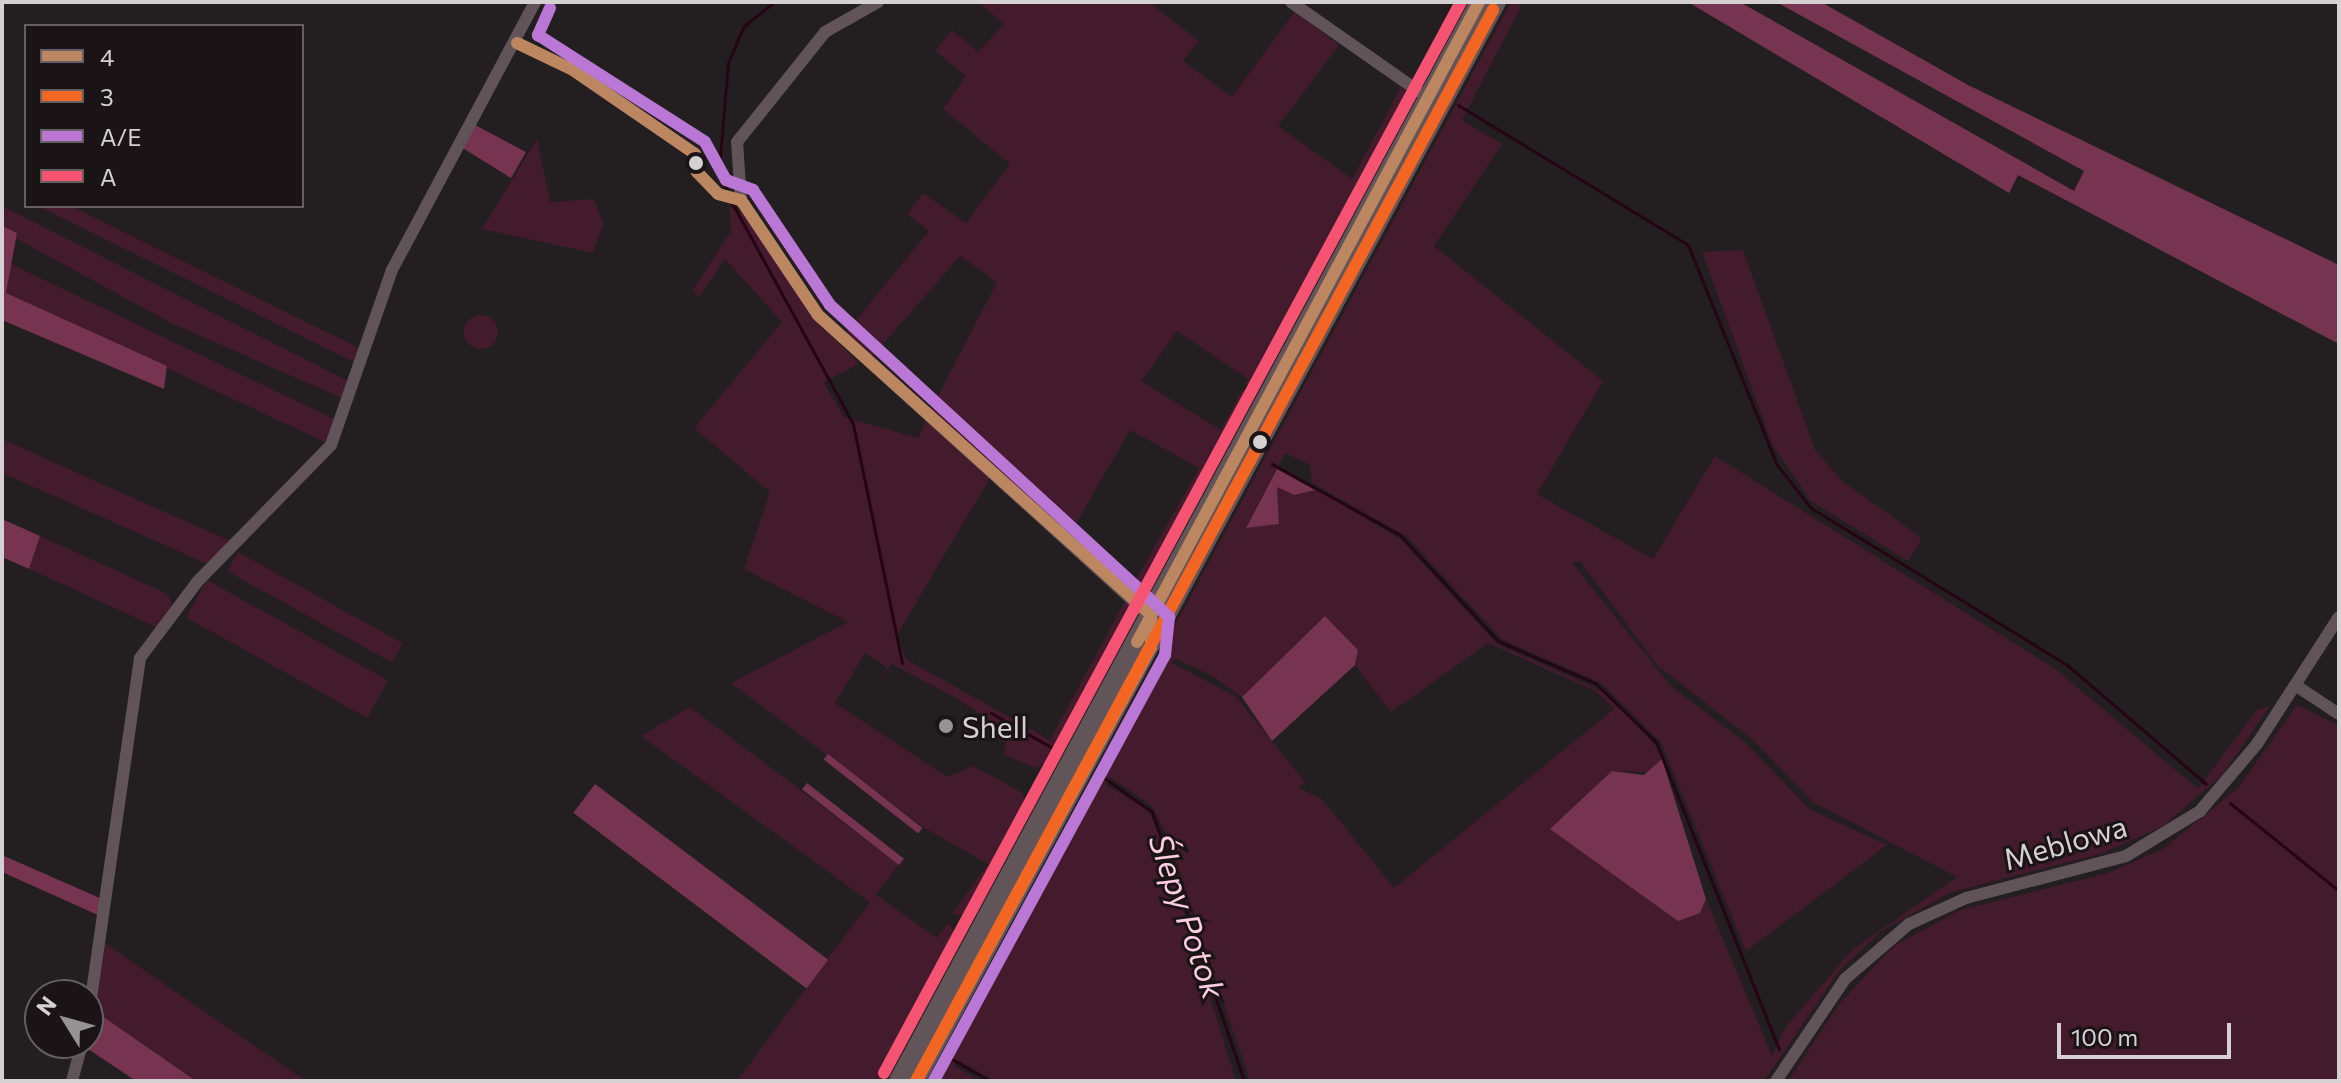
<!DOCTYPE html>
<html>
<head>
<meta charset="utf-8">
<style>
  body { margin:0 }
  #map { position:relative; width:2341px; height:1083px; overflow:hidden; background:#231e20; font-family:Commissioner,sans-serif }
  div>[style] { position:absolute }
  .green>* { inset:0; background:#431b2d; transform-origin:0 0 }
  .round { border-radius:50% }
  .forest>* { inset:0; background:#763451; transform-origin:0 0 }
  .stream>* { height:3px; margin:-1.5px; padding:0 1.5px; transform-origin:1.5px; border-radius:1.5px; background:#250514 }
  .street>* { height:12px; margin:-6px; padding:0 6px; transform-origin:6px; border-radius:6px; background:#605459 }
  .primary>* { height:18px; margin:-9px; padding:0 9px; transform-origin:9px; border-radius:9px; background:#62555a }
  .bus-1>* { height:12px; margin:-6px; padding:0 6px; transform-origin:6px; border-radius:6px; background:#bb8660 }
  .bus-2>* { height:12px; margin:-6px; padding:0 6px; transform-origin:6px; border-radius:6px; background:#f26522 }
  .bus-3>* { height:12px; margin:-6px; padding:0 6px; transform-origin:6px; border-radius:6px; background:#ba77d6 }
  .bus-4>* { height:12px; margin:-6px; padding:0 6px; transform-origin:6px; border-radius:6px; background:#f65372 }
  .dots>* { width:22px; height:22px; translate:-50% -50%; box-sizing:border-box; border:4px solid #1b1416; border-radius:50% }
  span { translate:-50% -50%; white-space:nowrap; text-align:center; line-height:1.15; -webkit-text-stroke:6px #1b1416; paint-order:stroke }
  .poi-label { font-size:30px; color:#d5d0d2 }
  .left { translate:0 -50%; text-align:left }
  .street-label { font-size:30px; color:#d5d0d2 }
  .water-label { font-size:32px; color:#fdcedf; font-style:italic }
  .frame { position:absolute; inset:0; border:4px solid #d5d0d2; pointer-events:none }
  .legend { position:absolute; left:24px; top:24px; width:280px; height:184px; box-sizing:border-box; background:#1b1416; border:2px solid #655f61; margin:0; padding:10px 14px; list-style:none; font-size:24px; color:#d5d0d2 }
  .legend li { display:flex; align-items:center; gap:16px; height:40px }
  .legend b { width:40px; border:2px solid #655f61 }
  .north { position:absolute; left:24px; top:979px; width:80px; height:80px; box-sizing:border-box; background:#1b1416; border:2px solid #655f61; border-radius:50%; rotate:307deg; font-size:22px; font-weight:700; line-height:32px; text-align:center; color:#d5d0d2 }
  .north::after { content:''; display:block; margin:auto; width:28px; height:36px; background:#979294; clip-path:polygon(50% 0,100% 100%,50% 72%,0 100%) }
  .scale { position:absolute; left:2057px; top:1023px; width:174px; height:36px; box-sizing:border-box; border:4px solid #d5d0d2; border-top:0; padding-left:10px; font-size:24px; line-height:28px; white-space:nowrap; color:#d5d0d2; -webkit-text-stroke:6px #1b1416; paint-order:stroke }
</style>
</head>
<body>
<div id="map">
  <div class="green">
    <i style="clip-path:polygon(978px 2px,1149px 2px,1199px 41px,1183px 61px,1232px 97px,1295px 11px,1339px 45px,1278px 126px,1352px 179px,1400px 89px,1392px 83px,1414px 95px,1258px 386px,1245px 385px,1248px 379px,1177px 331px,1141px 381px,1221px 430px,1242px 390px,1254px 393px,1146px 590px,1133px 585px,1199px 468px,1130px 430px,1069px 536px,930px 412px,997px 282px,960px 256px,869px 360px,844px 335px,929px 231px,907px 214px,923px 193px,966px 223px,1010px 164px,943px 109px,966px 76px,935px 51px,952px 30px,978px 52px,1004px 24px)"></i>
    <i style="clip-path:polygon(1454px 2px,1465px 2px,1420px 84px,1410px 84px)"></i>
    <i style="clip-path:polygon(evenodd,1511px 2px,1523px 2px,1462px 120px,1502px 144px,1434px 246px,1603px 381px,1537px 494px,1653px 559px,1715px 456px,2054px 668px,2198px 789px,2257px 710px,2270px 706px,2223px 774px,2162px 827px,2100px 854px,1951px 892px,1880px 932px,1839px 971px,1764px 1081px,1250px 1081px,1166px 833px,1152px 806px,1110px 777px,1106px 785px,1148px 810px,1161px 837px,1236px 1081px,995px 1081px,958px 1060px,954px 1066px,980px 1081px,929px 1081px,1511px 2px,1285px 453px,1310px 465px,1312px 483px,1406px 536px,1503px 640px,1601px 683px,1661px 742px,1746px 951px,1887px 845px,1809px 809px,1746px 743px,1671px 686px,1572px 563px,1580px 561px,1657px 665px,1752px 739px,1813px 802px,1957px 877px,1852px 950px,1785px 1028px,1772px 1056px,1706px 899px,1700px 913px,1678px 921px,1641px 889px,1612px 771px,1651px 772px,1662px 759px,1656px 746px,1604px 692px,1497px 644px,1401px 540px,1316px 488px,1294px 495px,1277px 487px,1279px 524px,1246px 527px,1285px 453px,1511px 2px,1325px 616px,1358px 650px,1355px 665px,1391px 712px,1488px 643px,1595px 691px,1614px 709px,1394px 888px,1323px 800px,1299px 788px,1305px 782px,1235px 696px,1172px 663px,1174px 658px,1211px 675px,1242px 697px,1325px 616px)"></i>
    <i style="clip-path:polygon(537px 139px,550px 202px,594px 199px,603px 224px,593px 253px,482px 229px)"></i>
    <i style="clip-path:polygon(2px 206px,350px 382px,344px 399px,171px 323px,15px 238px,2px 226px)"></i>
    <i style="clip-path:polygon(38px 206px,71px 206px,166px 253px,363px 350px,358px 364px)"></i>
    <i style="clip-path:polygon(729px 207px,746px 215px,810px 312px,859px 364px,823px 382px,844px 417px,918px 438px,926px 421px,990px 478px,897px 635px,906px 659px,1050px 740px,1126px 599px,1135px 610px,1055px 757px,1035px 768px,1004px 754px,1006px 743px,989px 735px,995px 724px,958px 699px,892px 664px,876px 683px,887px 667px,865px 653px,835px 703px,947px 777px,973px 766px,1023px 793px,1026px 813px,967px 916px,952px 914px,988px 864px,923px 827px,731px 683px,848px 622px,744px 569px,770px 492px,694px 428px,782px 322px,725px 259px,699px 297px,693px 290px,731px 231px)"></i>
    <i style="clip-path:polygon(1743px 250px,1815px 450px,1842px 481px,1922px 538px,1908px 561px,1811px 501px,1773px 446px,1702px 252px)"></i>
    <i style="clip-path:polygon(9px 263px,338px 421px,329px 444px,6px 293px)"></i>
    <i class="round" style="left:464px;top:315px;width:34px;height:34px"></i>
    <i style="clip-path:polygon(2px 439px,115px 490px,235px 543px,210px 565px,2px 473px)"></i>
    <i style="clip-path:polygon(40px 536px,168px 594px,172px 605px,156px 627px,29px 569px)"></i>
    <i style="left:238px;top:552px;width:188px;height:22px;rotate:29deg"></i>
    <i style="left:207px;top:580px;width:207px;height:43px;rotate:29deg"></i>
    <i style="clip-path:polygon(2297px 705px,2339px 726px,2339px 1081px,1788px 1081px,1839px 1004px,1894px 946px,1958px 911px,2108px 873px,2163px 849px,2238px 788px)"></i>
    <i style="clip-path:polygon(690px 707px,899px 864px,876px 895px,937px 938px,947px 923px,952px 928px,957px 938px,883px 1081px,737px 1081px,870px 902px,641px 736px)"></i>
    <i style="clip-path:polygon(103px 942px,306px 1081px,196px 1081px,95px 1011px)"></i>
  </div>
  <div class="forest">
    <i style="clip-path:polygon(1688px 2px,1740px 2px,2074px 191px,2084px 171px,1776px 2px,1821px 2px,1968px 85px,2339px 265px,2339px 344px,2018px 175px,2009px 193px)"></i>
    <i style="clip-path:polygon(475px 125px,526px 152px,511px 178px,461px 147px)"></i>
    <i style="clip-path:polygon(2px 226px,17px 233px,6px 293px,167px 366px,164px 389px,2px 320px)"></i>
    <i style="clip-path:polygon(1277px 469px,1315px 490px,1294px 495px,1277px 487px,1279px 524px,1246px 528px)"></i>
    <i style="clip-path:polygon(2px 519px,40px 536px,29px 569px,2px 557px)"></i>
    <i style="clip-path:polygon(1325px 616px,1358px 650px,1355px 665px,1272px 741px,1242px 697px)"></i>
    <i style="left:828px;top:754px;width:120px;height:7px;rotate:38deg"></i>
    <i style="clip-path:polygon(1662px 759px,1706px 899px,1700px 913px,1678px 921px,1550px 829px,1612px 771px,1644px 775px)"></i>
    <i style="left:807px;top:783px;width:123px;height:8px;rotate:38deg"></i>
    <i style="left:595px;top:784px;width:292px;height:36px;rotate:37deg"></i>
    <i style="clip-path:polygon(2px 855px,102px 899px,100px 916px,2px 872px)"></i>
    <i style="clip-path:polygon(95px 1011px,196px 1081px,136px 1081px,85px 1047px)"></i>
  </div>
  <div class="stream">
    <i style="left:1458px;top:105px;width:269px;rotate:31.3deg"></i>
    <i style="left:1688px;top:245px;width:237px;rotate:68deg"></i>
    <i style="left:1777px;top:465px;width:55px;rotate:51.7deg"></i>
    <i style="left:1811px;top:508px;width:299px;rotate:31.5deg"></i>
    <i style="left:2066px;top:664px;width:184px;rotate:40.6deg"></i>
    <i style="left:727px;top:190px;width:23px;rotate:-110deg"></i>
    <i style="left:719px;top:168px;width:105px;rotate:-85.1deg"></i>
    <i style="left:728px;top:63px;width:39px;rotate:-67deg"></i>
    <i style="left:743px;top:27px;width:40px;rotate:-39deg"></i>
    <i style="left:731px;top:201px;width:254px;rotate:61.3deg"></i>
    <i style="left:853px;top:424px;width:244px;rotate:78.4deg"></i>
    <i style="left:1272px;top:464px;width:146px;rotate:29deg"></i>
    <i style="left:1400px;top:535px;width:144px;rotate:47.2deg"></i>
    <i style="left:1498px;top:641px;width:106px;rotate:23.4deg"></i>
    <i style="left:1595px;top:683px;width:85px;rotate:44deg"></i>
    <i style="left:1656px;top:742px;width:331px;rotate:68.2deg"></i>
    <i style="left:991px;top:713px;width:77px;rotate:29.6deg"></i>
    <i style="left:1100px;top:775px;width:64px;rotate:35.4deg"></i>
    <i style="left:1152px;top:812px;width:284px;rotate:71.1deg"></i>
    <i style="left:2230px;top:803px;width:140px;rotate:38.9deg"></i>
    <i style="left:948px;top:1057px;width:48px;rotate:29.7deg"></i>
    <i style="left:1793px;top:1080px;width:1px;rotate:90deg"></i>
  </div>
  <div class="street">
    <i style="left:1291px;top:2px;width:167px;rotate:35deg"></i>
    <i style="left:517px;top:43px;width:62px;rotate:25.7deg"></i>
    <i style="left:573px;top:70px;width:148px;rotate:34.5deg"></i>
    <i style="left:695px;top:154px;width:18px;rotate:84deg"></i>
    <i style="left:697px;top:172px;width:30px;rotate:46deg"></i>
    <i style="left:718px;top:194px;width:24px;rotate:15deg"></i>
    <i style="left:741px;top:200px;width:138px;rotate:56.2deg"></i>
    <i style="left:818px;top:315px;width:451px;rotate:42.2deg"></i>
    <i style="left:741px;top:200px;width:58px;rotate:-93.9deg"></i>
    <i style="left:737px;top:142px;width:141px;rotate:-51.3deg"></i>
    <i style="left:825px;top:32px;width:61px;rotate:-29.5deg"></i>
    <i style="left:2295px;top:685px;width:53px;rotate:33.4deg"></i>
    <i style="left:88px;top:1019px;width:365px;rotate:-81.8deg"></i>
    <i style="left:140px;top:658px;width:95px;rotate:-53.1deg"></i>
    <i style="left:197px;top:582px;width:192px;rotate:-45.6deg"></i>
    <i style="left:331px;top:445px;width:185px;rotate:-70.8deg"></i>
    <i style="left:392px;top:270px;width:304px;rotate:-61.9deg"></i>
    <i style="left:72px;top:1081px;width:39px;rotate:-75deg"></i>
    <i style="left:1776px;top:1081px;width:123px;rotate:-55.9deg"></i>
    <i style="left:1845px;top:979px;width:84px;rotate:-40.7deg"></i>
    <i style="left:1909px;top:924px;width:63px;rotate:-24.5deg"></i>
    <i style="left:1966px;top:898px;width:165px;rotate:-14.7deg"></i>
    <i style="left:2126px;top:856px;width:87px;rotate:-31.3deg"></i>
    <i style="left:2200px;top:811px;width:88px;rotate:-49.6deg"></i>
    <i style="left:2257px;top:744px;width:151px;rotate:-57.2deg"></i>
  </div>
  <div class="primary">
    <i style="left:898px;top:1081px;width:1225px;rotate:-61.7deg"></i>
    <i style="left:916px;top:1081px;width:1225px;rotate:-61.7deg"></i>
  </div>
  <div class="bus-1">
    <i style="left:517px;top:43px;width:62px;rotate:25.7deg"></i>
    <i style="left:573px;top:70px;width:148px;rotate:34.5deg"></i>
    <i style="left:695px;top:154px;width:18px;rotate:84deg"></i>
    <i style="left:697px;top:172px;width:30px;rotate:46deg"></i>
    <i style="left:718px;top:194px;width:24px;rotate:15deg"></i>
    <i style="left:741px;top:200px;width:138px;rotate:56.2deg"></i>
    <i style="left:818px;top:315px;width:448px;rotate:42deg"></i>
    <i style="left:1151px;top:615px;width:32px;rotate:90deg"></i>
    <i style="left:1151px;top:647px;width:494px;rotate:118.4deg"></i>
    <i style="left:1137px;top:642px;width:726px;rotate:-61.88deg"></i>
  </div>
  <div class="bus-2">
    <i style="left:916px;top:1081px;width:1217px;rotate:-61.69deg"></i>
  </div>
  <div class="bus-3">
    <i style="left:550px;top:8px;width:30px;rotate:114deg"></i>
    <i style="left:538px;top:35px;width:198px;rotate:32.6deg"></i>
    <i style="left:705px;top:142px;width:43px;rotate:61.1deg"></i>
    <i style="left:726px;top:180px;width:29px;rotate:20deg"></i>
    <i style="left:753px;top:190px;width:138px;rotate:56.2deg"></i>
    <i style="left:830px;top:305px;width:461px;rotate:42.6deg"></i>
    <i style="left:1169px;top:617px;width:38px;rotate:96deg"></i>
    <i style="left:1165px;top:655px;width:485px;rotate:118.5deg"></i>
  </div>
  <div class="bus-4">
    <i style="left:884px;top:1073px;width:1217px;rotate:-61.69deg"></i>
  </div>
  <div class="dots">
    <i style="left:696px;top:163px;background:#d5d0d2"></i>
    <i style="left:1260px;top:442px;background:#d5d0d2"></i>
    <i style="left:946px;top:726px;background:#979294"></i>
  </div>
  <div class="poi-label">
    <span class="left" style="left:962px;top:726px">Shell</span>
  </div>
  <div class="street-label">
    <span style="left:2065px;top:842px;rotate:-16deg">Meblowa</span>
  </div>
  <div class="water-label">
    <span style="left:1188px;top:916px;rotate:71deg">Ślepy Potok</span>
  </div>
  <div class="frame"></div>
  <ul class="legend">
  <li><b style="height:10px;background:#bb8660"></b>4</li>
  <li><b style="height:10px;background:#f26522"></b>3</li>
  <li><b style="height:10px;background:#ba77d6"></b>A/E</li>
  <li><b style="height:10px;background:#f65372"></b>A</li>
  </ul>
  <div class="north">N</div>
  <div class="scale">100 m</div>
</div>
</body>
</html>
